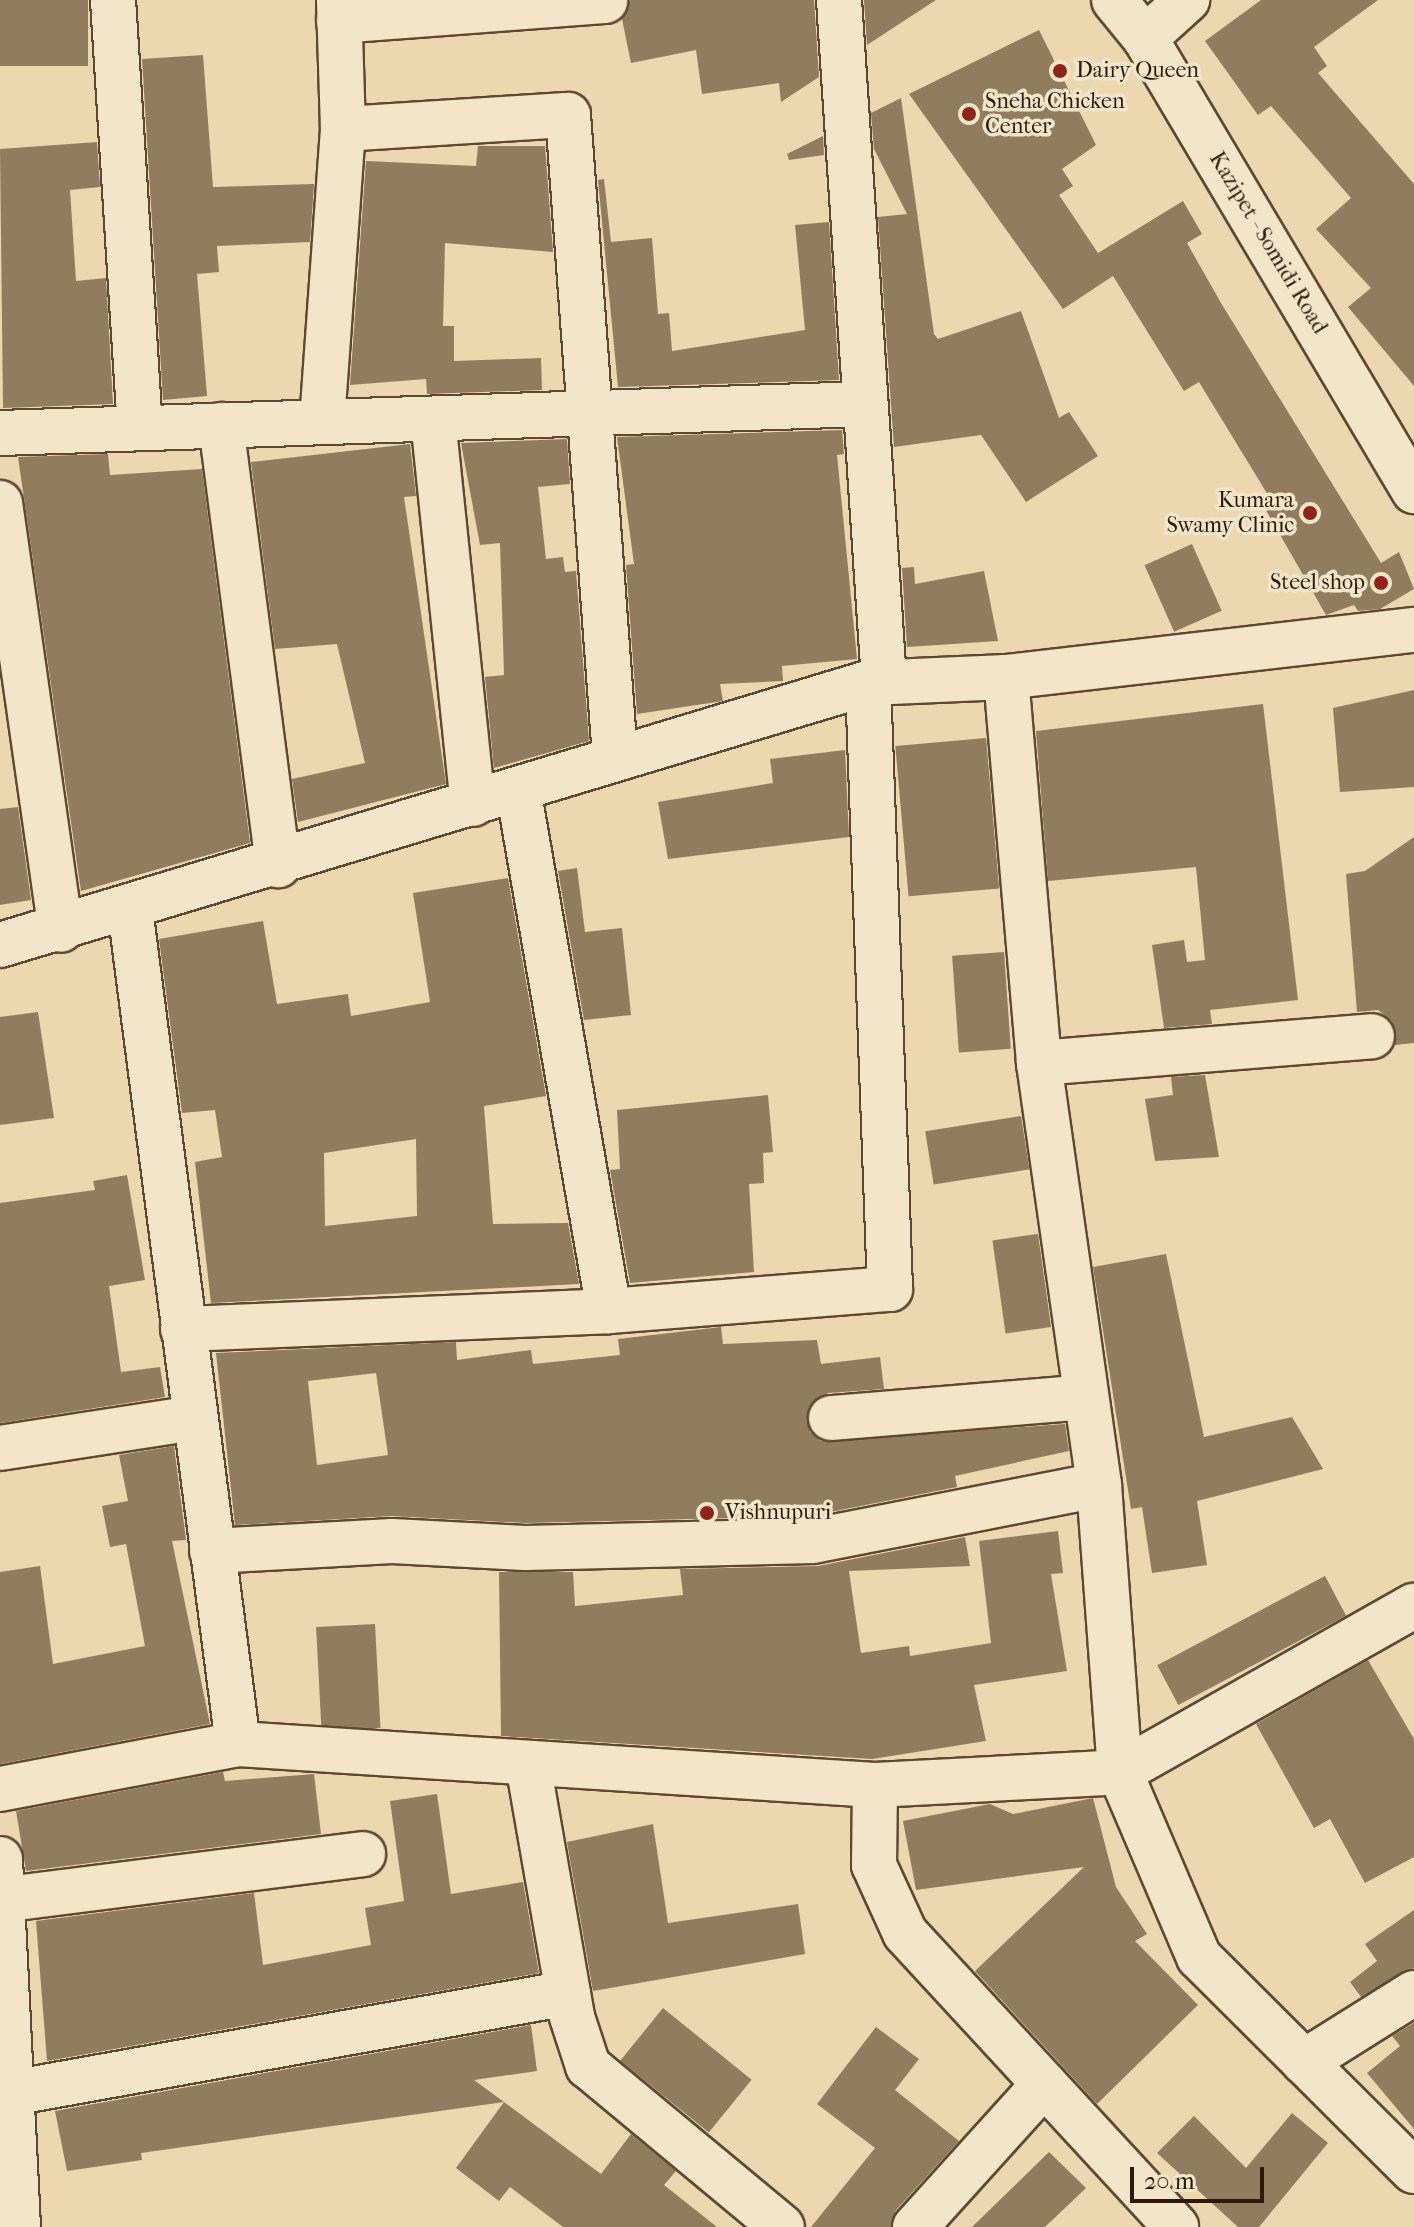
<!DOCTYPE html>
<html>
<head>
<meta charset="utf-8">
<style>
  body { margin:0 }
  #map { position:relative; width:1414px; height:2227px; overflow:hidden; background:#ecd7ae; font-family:"IM FELL French Canon",serif }
  div>[style] { position:absolute }
  .building>* { inset:0; background:#917c60; transform-origin:0 0 }
  .roads { filter:drop-shadow(2px 0 #5e4834) drop-shadow(-2px 0 #5e4834) drop-shadow(0 2px #5e4834) drop-shadow(0 -2px #5e4834) }
  .minor>* { height:44px; margin:-22px; padding:0 22px; transform-origin:22px; border-radius:22px; background:#f3e5ca }
  .dots>* { width:22px; height:22px; translate:-50% -50%; box-sizing:border-box; border:4px solid #f3e5ca; border-radius:50% }
  span { translate:-50% -50%; white-space:nowrap; text-align:center; line-height:1.15; -webkit-text-stroke:7px #f3e5ca; paint-order:stroke }
  .poi-label { font-size:22px; color:#2f190b }
  .left { translate:0 -50%; text-align:left }
  .right { translate:-100% -50%; text-align:right }
  .street-label { font-size:22px; color:#2f190b }
  .scale { position:absolute; left:1130px; top:2167px; width:134px; height:36px; box-sizing:border-box; border:4px solid #2f190b; border-top:0; padding-left:10px; font-size:24px; line-height:28px; white-space:nowrap; color:#2f190b; -webkit-text-stroke:6px #f3e5ca; paint-order:stroke }
</style>
</head>
<body>
<div id="map">
  <div class="building">
    <i style="left:0;top:0;width:88px;height:66px"></i>
    <i style="clip-path:polygon(630px 0,814px 0,819px 77px,781px 102px,779px 83px,702px 94px,696px 50px,631px 63px,622px 19px)"></i>
    <i style="clip-path:polygon(864px 0,936px 0,867px 45px)"></i>
    <i style="clip-path:polygon(1261px 0,1378px 0,1314px 47px,1327px 66px,1318px 73px,1414px 184px,1414px 386px,1348px 307px,1371px 288px,1316px 229px,1351px 198px,1271px 106px,1258px 115px,1205px 41px)"></i>
    <i style="clip-path:polygon(1039px 30px,1096px 145px,1062px 169px,1073px 186px,1059px 195px,1098px 253px,1183px 201px,1202px 234px,1187px 243px,1221px 303px,1381px 563px,1399px 552px,1414px 589px,1380px 609px,1358px 611px,1354px 605px,1326px 615px,1263px 505px,1271px 500px,1199px 382px,1184px 391px,1113px 276px,1063px 309px,909px 94px)"></i>
    <i style="clip-path:polygon(203px 55px,213px 187px,314px 184px,310px 242px,217px 246px,219px 272px,197px 274px,207px 396px,163px 400px,142px 59px)"></i>
    <i style="clip-path:polygon(901px 98px,934px 334px,938px 339px,1021px 311px,1059px 418px,1069px 412px,1098px 456px,1026px 502px,981px 435px,894px 447px,878px 217px,907px 214px,874px 149px,871px 113px)"></i>
    <i style="clip-path:polygon(823px 136px,824px 155px,789px 160px,787px 154px)"></i>
    <i style="clip-path:polygon(97px 142px,100px 187px,70px 190px,76px 281px,106px 278px,113px 404px,3px 408px,0 149px)"></i>
    <i style="clip-path:polygon(478px 146px,545px 146px,553px 252px,445px 243px,443px 326px,454px 326px,454px 361px,541px 358px,542px 390px,427px 394px,426px 379px,350px 385px,366px 161px,476px 166px)"></i>
    <i style="clip-path:polygon(604px 179px,611px 242px,652px 238px,658px 314px,669px 313px,672px 351px,805px 330px,795px 225px,829px 222px,839px 380px,618px 387px,598px 180px)"></i>
    <i style="clip-path:polygon(842px 430px,844px 454px,837px 455px,857px 659px,782px 666px,783px 681px,720px 684px,723px 701px,637px 714px,626px 565px,634px 564px,617px 437px)"></i>
    <i style="clip-path:polygon(567px 439px,570px 484px,538px 487px,546px 559px,563px 557px,565px 572px,576px 571px,589px 741px,494px 768px,485px 677px,504px 675px,500px 543px,480px 545px,461px 443px)"></i>
    <i style="clip-path:polygon(410px 444px,416px 496px,404px 497px,446px 784px,298px 822px,292px 779px,365px 763px,337px 644px,275px 649px,251px 462px)"></i>
    <i style="clip-path:polygon(108px 454px,110px 475px,202px 469px,250px 843px,81px 891px,18px 457px)"></i>
    <i style="left:1192px;top:544px;width:73px;height:52px;rotate:66deg"></i>
    <i style="clip-path:polygon(914px 567px,915px 584px,984px 571px,998px 641px,907px 647px,902px 568px)"></i>
    <i style="clip-path:polygon(1414px 690px,1414px 787px,1340px 792px,1333px 708px)"></i>
    <i style="clip-path:polygon(1263px 704px,1298px 1000px,1210px 1010px,1212px 1024px,1164px 1028px,1152px 945px,1184px 940px,1187px 962px,1205px 960px,1196px 867px,1048px 881px,1036px 731px)"></i>
    <i style="left:986px;top:738px;width:151px;height:91px;rotate:85deg"></i>
    <i style="clip-path:polygon(845px 750px,849px 837px,668px 859px,658px 802px,773px 783px,770px 759px)"></i>
    <i style="clip-path:polygon(18px 807px,31px 900px,0 905px,0 809px)"></i>
    <i style="clip-path:polygon(1414px 837px,1414px 1043px,1395px 1045px,1392px 1021px,1378px 1010px,1357px 1012px,1346px 874px,1365px 871px)"></i>
    <i style="clip-path:polygon(577px 868px,585px 932px,622px 928px,631px 1015px,584px 1020px,558px 871px)"></i>
    <i style="clip-path:polygon(evenodd,508px 878px,546px 1096px,484px 1106px,493px 1224px,568px 1223px,579px 1284px,211px 1303px,195px 1162px,222px 1157px,215px 1110px,182px 1113px,159px 939px,263px 921px,277px 1004px,348px 994px,351px 1016px,430px 1002px,413px 893px,508px 878px,416px 1139px,417px 1216px,325px 1226px,324px 1153px,416px 1139px)"></i>
    <i style="left:1004px;top:952px;width:97px;height:52px;rotate:86deg"></i>
    <i style="clip-path:polygon(38px 1012px,54px 1118px,0 1125px,0 1017px)"></i>
    <i style="clip-path:polygon(1205px 1075px,1219px 1157px,1155px 1161px,1145px 1099px,1173px 1095px,1171px 1077px)"></i>
    <i style="clip-path:polygon(768px 1095px,773px 1152px,763px 1153px,764px 1183px,749px 1184px,754px 1272px,630px 1283px,610px 1170px,620px 1169px,617px 1110px)"></i>
    <i style="left:1021px;top:1116px;width:54px;height:97px;rotate:81deg"></i>
    <i style="clip-path:polygon(127px 1175px,145px 1280px,109px 1286px,121px 1372px,160px 1367px,165px 1397px,0 1423px,0 1203px,95px 1190px,93px 1181px)"></i>
    <i style="left:1038px;top:1234px;width:94px;height:46px;rotate:82deg"></i>
    <i style="clip-path:polygon(1166px 1254px,1204px 1437px,1292px 1417px,1323px 1469px,1197px 1501px,1207px 1565px,1152px 1573px,1142px 1507px,1131px 1509px,1093px 1267px)"></i>
    <i style="clip-path:polygon(evenodd,721px 1327px,723px 1344px,817px 1340px,821px 1364px,880px 1357px,884px 1389px,828px 1393px,809px 1407px,810px 1432px,821px 1441px,1065px 1424px,1069px 1451px,955px 1476px,957px 1487px,810px 1516px,525px 1523px,391px 1516px,235px 1525px,216px 1353px,456px 1342px,457px 1360px,531px 1350px,533px 1364px,620px 1355px,618px 1339px,721px 1327px,376px 1373px,388px 1455px,317px 1465px,308px 1381px,376px 1373px)"></i>
    <i style="clip-path:polygon(174px 1446px,186px 1540px,172px 1541px,210px 1724px,0 1764px,0 1572px,40px 1566px,53px 1664px,145px 1646px,126px 1544px,110px 1547px,102px 1506px,128px 1501px,119px 1455px)"></i>
    <i style="clip-path:polygon(1058px 1531px,1063px 1573px,1051px 1574px,1067px 1671px,974px 1685px,986px 1741px,872px 1759px,501px 1736px,499px 1572px,573px 1572px,575px 1606px,683px 1595px,680px 1569px,818px 1566px,965px 1537px,970px 1566px,849px 1571px,861px 1653px,909px 1646px,910px 1656px,991px 1643px,979px 1541px)"></i>
    <i style="left:1325px;top:1576px;width:45px;height:190px;rotate:62deg"></i>
    <i style="left:375px;top:1624px;width:104px;height:59px;rotate:87deg"></i>
    <i style="clip-path:polygon(1368px 1660px,1414px 1739px,1414px 1857px,1365px 1883px,1330px 1819px,1314px 1828px,1256px 1724px)"></i>
    <i style="clip-path:polygon(223px 1772px,225px 1781px,314px 1774px,321px 1834px,26px 1871px,16px 1811px)"></i>
    <i style="clip-path:polygon(437px 1794px,451px 1894px,523px 1882px,539px 1973px,47px 2061px,36px 1921px,254px 1893px,263px 1965px,371px 1945px,365px 1908px,404px 1901px,390px 1801px)"></i>
    <i style="clip-path:polygon(1093px 1798px,1116px 1887px,1147px 1934px,1135px 1941px,1198px 2005px,1097px 2104px,975px 1971px,1084px 1867px,916px 1890px,903px 1821px,990px 1804px,1013px 1814px)"></i>
    <i style="clip-path:polygon(653px 1824px,668px 1923px,798px 1904px,805px 1954px,593px 1991px,567px 1842px)"></i>
    <i style="clip-path:polygon(1414px 1910px,1414px 1968px,1361px 1997px,1350px 1982px,1377px 1961px,1365px 1944px)"></i>
    <i style="left:663px;top:2008px;width:114px;height:68px;rotate:39deg"></i>
    <i style="clip-path:polygon(1414px 2023px,1414px 2129px,1367px 2073px,1400px 2046px,1392px 2036px)"></i>
    <i style="clip-path:polygon(531px 2025px,537px 2071px,474px 2080px,504px 2102px,141px 2153px,142px 2160px,67px 2171px,55px 2111px)"></i>
    <i style="clip-path:polygon(876px 2027px,919px 2059px,895px 2090px,959px 2141px,896px 2210px,891px 2227px,811px 2227px,875px 2148px,817px 2104px)"></i>
    <i style="clip-path:polygon(504px 2102px,601px 2174px,631px 2134px,676px 2171px,664px 2185px,717px 2227px,563px 2227px,510px 2187px,499px 2201px,456px 2168px)"></i>
    <i style="clip-path:polygon(1292px 2113px,1328px 2143px,1259px 2227px,1238px 2227px,1157px 2153px,1194px 2116px,1246px 2168px)"></i>
    <i style="clip-path:polygon(1049px 2152px,1086px 2188px,1045px 2227px,972px 2227px)"></i>
  </div>
  <div class="roads">
    <div class="minor">
      <i style="left:113px;top:0;width:429px;rotate:86.4deg"></i>
      <i style="left:839px;top:0;width:683px;rotate:86.22deg"></i>
      <i style="left:1114px;top:0;width:49px;rotate:50.8deg"></i>
      <i style="left:1145px;top:38px;width:527px;rotate:59.3deg"></i>
      <i style="left:339px;top:21px;width:267px;rotate:-4.3deg"></i>
      <i style="left:1145px;top:38px;width:57px;rotate:-42.1deg"></i>
      <i style="left:343px;top:129px;width:225px;rotate:-3.6deg"></i>
      <i style="left:568px;top:115px;width:643px;rotate:85.81deg"></i>
      <i style="left:433px;top:419px;width:387px;rotate:84.1deg"></i>
      <i style="left:322px;top:422px;width:294px;rotate:-85.9deg"></i>
      <i style="left:343px;top:129px;width:129px;rotate:-91.8deg"></i>
      <i style="left:221px;top:425px;width:444px;rotate:82.6deg"></i>
      <i style="left:0;top:433px;width:863px;rotate:-1.92deg"></i>
      <i style="left:0;top:503px;width:431px;rotate:81.9deg"></i>
      <i style="left:1006px;top:677px;width:387px;rotate:85.1deg"></i>
      <i style="left:1039px;top:1063px;width:426px;rotate:81.9deg"></i>
      <i style="left:1099px;top:1485px;width:288px;rotate:85.8deg"></i>
      <i style="left:1120px;top:1772px;width:201px;rotate:66.9deg"></i>
      <i style="left:1199px;top:1957px;width:303px;rotate:44.9deg"></i>
      <i style="left:518px;top:789px;width:530px;rotate:80.11deg"></i>
      <i style="left:130px;top:909px;width:842px;rotate:82.63deg"></i>
      <i style="left:238px;top:1744px;width:638px;rotate:3.68deg"></i>
      <i style="left:875px;top:1785px;width:245px;rotate:-3deg"></i>
      <i style="left:1120px;top:1772px;width:338px;rotate:-29.5deg"></i>
      <i style="left:0;top:945px;width:907px;rotate:-16.8deg"></i>
      <i style="left:868px;top:683px;width:138px;rotate:-2.5deg"></i>
      <i style="left:1006px;top:677px;width:411px;rotate:-6.6deg"></i>
      <i style="left:1039px;top:1063px;width:334px;rotate:-4.6deg"></i>
      <i style="left:183px;top:1329px;width:426px;rotate:-2.4deg"></i>
      <i style="left:609px;top:1311px;width:282px;rotate:-4.5deg"></i>
      <i style="left:890px;top:1289px;width:606px;rotate:-92.08deg"></i>
      <i style="left:831px;top:1418px;width:255px;rotate:-4.7deg"></i>
      <i style="left:0;top:1448px;width:196px;rotate:-8.8deg"></i>
      <i style="left:212px;top:1551px;width:180px;rotate:-3.2deg"></i>
      <i style="left:392px;top:1541px;width:133px;rotate:3deg"></i>
      <i style="left:525px;top:1548px;width:288px;rotate:-1.4deg"></i>
      <i style="left:813px;top:1541px;width:291px;rotate:-11.1deg"></i>
      <i style="left:528px;top:1764px;width:257px;rotate:80.1deg"></i>
      <i style="left:572px;top:2017px;width:52px;rotate:71.9deg"></i>
      <i style="left:588px;top:2066px;width:252px;rotate:39.7deg"></i>
      <i style="left:875px;top:1785px;width:80px;rotate:90.7deg"></i>
      <i style="left:874px;top:1865px;width:75px;rotate:65.5deg"></i>
      <i style="left:905px;top:1933px;width:400px;rotate:47.3deg"></i>
      <i style="left:0;top:1789px;width:242px;rotate:-10.7deg"></i>
      <i style="left:0;top:1859px;width:368px;rotate:87.2deg"></i>
      <i style="left:0;top:1900px;width:366px;rotate:-7.2deg"></i>
      <i style="left:1304px;top:2062px;width:130px;rotate:-32.1deg"></i>
      <i style="left:0;top:2095px;width:577px;rotate:-10.18deg"></i>
      <i style="left:915px;top:2227px;width:193px;rotate:-47.9deg"></i>
    </div>
  </div>
  <div class="dots">
    <i style="left:1060px;top:71px;background:#8f2418"></i>
    <i style="left:969px;top:114px;background:#8f2418"></i>
    <i style="left:1310px;top:513px;background:#8f2418"></i>
    <i style="left:1381px;top:583px;background:#8f2418"></i>
    <i style="left:707px;top:1513px;background:#8f2418"></i>
  </div>
  <div class="poi-label">
    <span class="left" style="left:1076px;top:71px">Dairy Queen</span>
    <span class="left" style="left:985px;top:114px">Sneha Chicken<br>Center</span>
    <span class="right" style="left:1294px;top:513px">Kumara<br>Swamy Clinic</span>
    <span class="right" style="left:1365px;top:583px">Steel shop</span>
    <span class="left" style="left:725px;top:1513px">Vishnupuri</span>
  </div>
  <div class="street-label">
    <span style="left:1268px;top:243px;rotate:59deg">Kazipet - Somidi Road</span>
  </div>
  <div class="scale">20 m</div>
</div>
</body>
</html>
